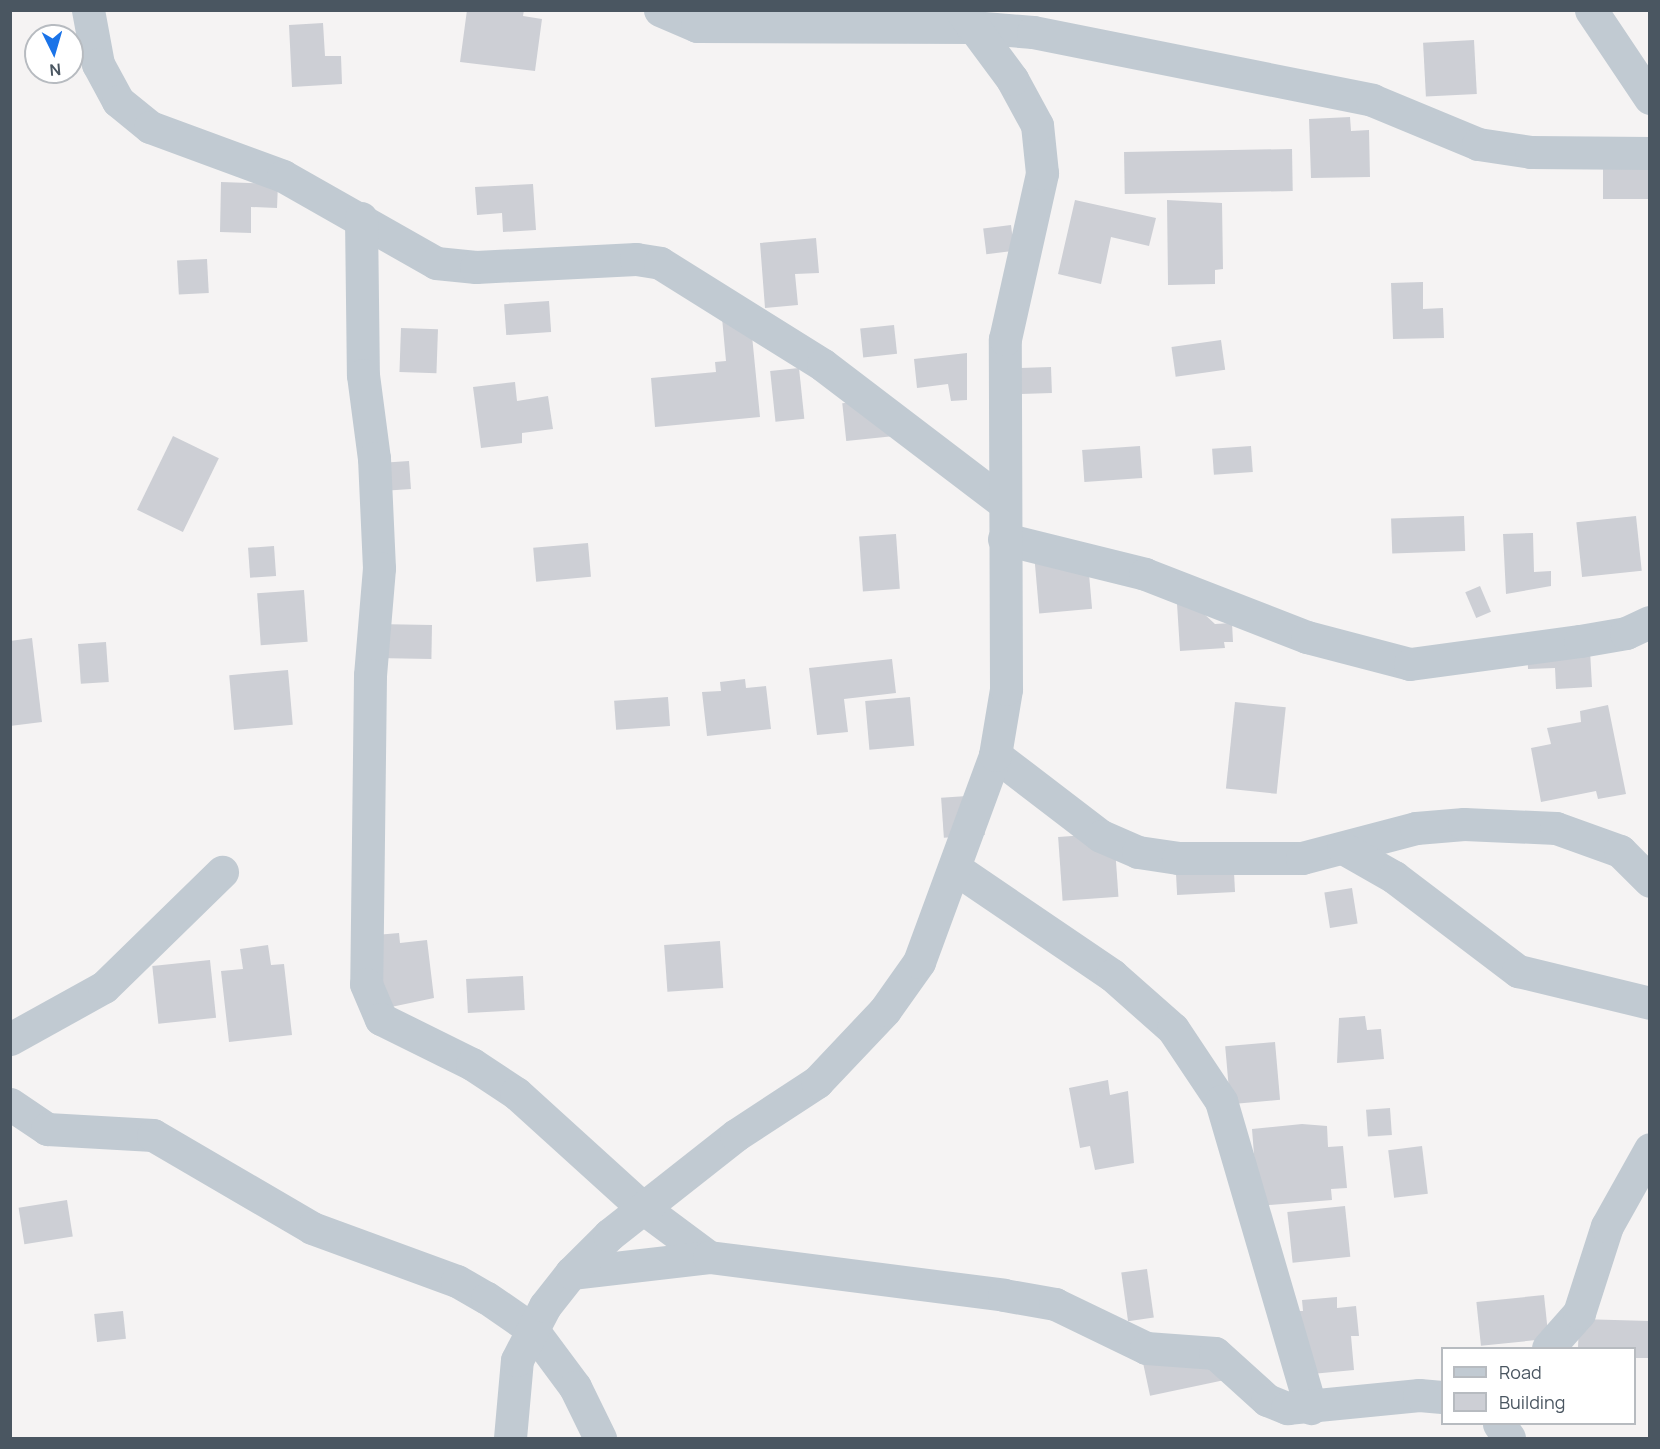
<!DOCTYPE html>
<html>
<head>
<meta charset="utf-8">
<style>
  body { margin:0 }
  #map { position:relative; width:1660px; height:1449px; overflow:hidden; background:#f5f3f3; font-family:Manrope,sans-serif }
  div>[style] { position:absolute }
  .building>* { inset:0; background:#cdcfd5; transform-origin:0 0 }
  .street>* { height:33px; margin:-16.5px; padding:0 16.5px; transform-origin:16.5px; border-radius:16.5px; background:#c1cad2 }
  span { translate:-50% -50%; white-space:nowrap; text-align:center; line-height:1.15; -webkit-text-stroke:4.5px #fff; paint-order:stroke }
  .frame { position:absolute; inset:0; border:12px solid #4a5661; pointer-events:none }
  .legend { position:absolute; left:1441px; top:1347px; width:195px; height:78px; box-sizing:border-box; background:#fff; border:2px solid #b7bbc0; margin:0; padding:8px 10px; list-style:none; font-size:18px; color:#4a5661 }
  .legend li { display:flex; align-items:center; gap:12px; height:30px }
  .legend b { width:30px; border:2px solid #b7bbc0 }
  .north { position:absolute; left:24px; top:24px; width:60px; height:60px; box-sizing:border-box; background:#fff; border:2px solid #b7bbc0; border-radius:50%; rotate:175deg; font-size:16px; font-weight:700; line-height:24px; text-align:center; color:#4a5661 }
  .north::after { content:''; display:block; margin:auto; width:21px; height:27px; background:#1a73e8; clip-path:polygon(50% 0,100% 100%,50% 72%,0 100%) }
</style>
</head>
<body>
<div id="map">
  <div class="building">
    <i style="clip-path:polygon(467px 10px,524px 10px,523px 16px,542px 19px,535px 71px,460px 62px)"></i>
    <i style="clip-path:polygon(323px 23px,325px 56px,341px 56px,342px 84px,292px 87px,289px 25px)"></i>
    <i style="left:1474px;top:40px;width:54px;height:51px;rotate:87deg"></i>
    <i style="clip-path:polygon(1350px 117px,1351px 131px,1369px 130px,1370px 177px,1311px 178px,1309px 119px)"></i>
    <i style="left:1292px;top:149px;width:42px;height:168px;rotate:89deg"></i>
    <i style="left:1650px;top:168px;width:31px;height:47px;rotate:90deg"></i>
    <i style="clip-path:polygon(221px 182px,278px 184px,277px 208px,251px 207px,251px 233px,220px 232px)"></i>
    <i style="clip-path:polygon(533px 184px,536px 230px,503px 232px,502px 213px,477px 215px,475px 187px)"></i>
    <i style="clip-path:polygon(1075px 200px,1156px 218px,1149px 246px,1111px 237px,1101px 284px,1058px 274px)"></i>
    <i style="clip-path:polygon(1167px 200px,1222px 203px,1223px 269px,1215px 270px,1215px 284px,1168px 285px)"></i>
    <i style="left:1011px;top:225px;width:26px;height:28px;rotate:83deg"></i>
    <i style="clip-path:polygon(816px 238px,819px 273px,795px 274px,798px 305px,765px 308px,760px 243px)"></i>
    <i style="left:207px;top:259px;width:34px;height:30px;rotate:87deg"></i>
    <i style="clip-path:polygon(1423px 282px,1423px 309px,1443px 308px,1444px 338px,1393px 339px,1391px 283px)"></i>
    <i style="left:549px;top:301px;width:31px;height:45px;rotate:86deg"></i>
    <i style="clip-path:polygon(749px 305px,760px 417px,655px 427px,651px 378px,716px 372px,715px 362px,726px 361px,721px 307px)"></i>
    <i style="left:894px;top:325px;width:29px;height:34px;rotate:84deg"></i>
    <i style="left:401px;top:328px;width:37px;height:44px;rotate:2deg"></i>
    <i style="left:1221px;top:340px;width:30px;height:50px;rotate:82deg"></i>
    <i style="clip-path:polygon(967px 353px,967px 400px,951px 401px,948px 384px,917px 388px,914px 359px)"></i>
    <i style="left:1051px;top:367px;width:26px;height:31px;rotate:88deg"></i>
    <i style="left:799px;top:368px;width:51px;height:29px;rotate:84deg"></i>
    <i style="clip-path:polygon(515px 382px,517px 401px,548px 396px,553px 429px,522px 433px,522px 443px,481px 448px,473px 387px)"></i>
    <i style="left:893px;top:398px;width:38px;height:51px;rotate:84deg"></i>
    <i style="left:173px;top:436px;width:51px;height:82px;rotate:26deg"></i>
    <i style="left:1140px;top:446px;width:32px;height:58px;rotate:86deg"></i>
    <i style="left:1251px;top:446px;width:26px;height:39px;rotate:86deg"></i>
    <i style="left:409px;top:461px;width:28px;height:26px;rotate:86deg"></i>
    <i style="left:1464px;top:516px;width:35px;height:73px;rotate:88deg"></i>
    <i style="left:1636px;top:516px;width:55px;height:60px;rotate:84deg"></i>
    <i style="clip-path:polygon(1533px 533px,1534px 572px,1551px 571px,1551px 586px,1506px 594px,1503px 534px)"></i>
    <i style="left:896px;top:534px;width:55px;height:37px;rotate:86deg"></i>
    <i style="left:588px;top:543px;width:34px;height:55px;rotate:85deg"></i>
    <i style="left:274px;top:546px;width:30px;height:26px;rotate:86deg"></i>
    <i style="left:1087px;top:551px;width:58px;height:53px;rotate:85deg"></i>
    <i style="left:1480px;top:586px;width:28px;height:16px;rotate:67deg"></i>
    <i style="clip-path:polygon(1176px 588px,1215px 624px,1232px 623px,1233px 642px,1224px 642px,1225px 648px,1180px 651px)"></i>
    <i style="left:304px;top:590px;width:52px;height:47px;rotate:86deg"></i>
    <i style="left:376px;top:624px;width:56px;height:34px;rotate:1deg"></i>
    <i style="clip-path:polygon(32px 638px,42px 722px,10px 726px,10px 641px)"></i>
    <i style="left:106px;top:642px;width:40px;height:28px;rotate:86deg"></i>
    <i style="clip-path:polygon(1527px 642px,1590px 650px,1592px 687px,1556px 689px,1555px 668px,1528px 669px)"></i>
    <i style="clip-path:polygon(892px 659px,896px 693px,844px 699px,848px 732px,817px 735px,809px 668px)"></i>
    <i style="left:288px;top:670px;width:55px;height:59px;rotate:85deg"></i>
    <i style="clip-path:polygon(745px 679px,746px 688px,766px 686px,771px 729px,707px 736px,702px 692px,721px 691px,720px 682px)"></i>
    <i style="left:668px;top:697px;width:29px;height:54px;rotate:86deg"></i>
    <i style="left:910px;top:697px;width:49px;height:45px;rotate:85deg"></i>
    <i style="left:1235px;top:702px;width:51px;height:87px;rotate:6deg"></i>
    <i style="clip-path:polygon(1608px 705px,1626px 794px,1598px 799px,1596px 791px,1541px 802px,1531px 748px,1551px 744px,1547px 728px,1581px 722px,1580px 711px)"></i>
    <i style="left:982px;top:795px;width:40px;height:41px;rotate:86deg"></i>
    <i style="left:1114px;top:833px;width:64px;height:56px;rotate:86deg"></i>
    <i style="left:1233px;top:853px;width:39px;height:58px;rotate:87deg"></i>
    <i style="left:1352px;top:888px;width:36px;height:28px;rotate:81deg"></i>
    <i style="clip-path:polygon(399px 933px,400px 943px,427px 940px,434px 998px,372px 1011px,364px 936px)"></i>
    <i style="left:720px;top:941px;width:47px;height:56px;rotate:86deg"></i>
    <i style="clip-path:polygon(268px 945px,271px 965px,284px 964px,292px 1035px,229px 1042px,221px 971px,243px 969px,240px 949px)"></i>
    <i style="left:210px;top:960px;width:58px;height:58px;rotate:84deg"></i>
    <i style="left:523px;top:976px;width:34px;height:57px;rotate:87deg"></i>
    <i style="clip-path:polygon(1365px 1016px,1367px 1030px,1381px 1029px,1384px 1059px,1337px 1063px,1339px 1018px)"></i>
    <i style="left:1275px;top:1042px;width:58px;height:50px;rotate:85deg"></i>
    <i style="clip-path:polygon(1108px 1080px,1110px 1095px,1128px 1091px,1134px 1163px,1095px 1170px,1090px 1146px,1080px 1148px,1069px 1088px)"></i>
    <i style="left:1390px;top:1108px;width:27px;height:24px;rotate:86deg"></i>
    <i style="clip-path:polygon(1302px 1124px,1327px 1126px,1328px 1147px,1343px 1146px,1347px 1188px,1331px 1189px,1332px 1200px,1258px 1206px,1252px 1129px)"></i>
    <i style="left:1422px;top:1146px;width:48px;height:34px;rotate:83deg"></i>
    <i style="left:67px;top:1200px;width:37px;height:49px;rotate:81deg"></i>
    <i style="left:1345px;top:1206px;width:51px;height:58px;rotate:84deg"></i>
    <i style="left:1147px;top:1269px;width:49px;height:26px;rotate:82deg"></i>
    <i style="left:1544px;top:1295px;width:44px;height:68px;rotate:84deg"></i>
    <i style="clip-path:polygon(1337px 1297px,1337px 1308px,1356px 1306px,1359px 1336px,1351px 1336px,1354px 1370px,1301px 1375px,1296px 1311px,1303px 1311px,1302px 1300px)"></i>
    <i style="left:123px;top:1311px;width:28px;height:29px;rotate:84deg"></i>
    <i style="clip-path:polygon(1579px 1319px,1650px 1321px,1650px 1358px,1634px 1358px,1634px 1348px,1578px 1348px)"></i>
    <i style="left:1220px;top:1340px;width:40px;height:80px;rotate:78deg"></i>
  </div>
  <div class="street">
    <i style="left:88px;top:10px;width:55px;rotate:79.5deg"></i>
    <i style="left:98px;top:64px;width:42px;rotate:61.6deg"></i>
    <i style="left:118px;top:101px;width:41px;rotate:39.1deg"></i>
    <i style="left:150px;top:127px;width:142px;rotate:20.2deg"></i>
    <i style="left:283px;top:176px;width:176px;rotate:29.6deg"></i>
    <i style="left:436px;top:263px;width:40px;rotate:5.7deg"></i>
    <i style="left:476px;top:267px;width:160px;rotate:-2.9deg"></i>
    <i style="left:636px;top:259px;width:24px;rotate:9deg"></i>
    <i style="left:660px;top:263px;width:192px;rotate:32deg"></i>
    <i style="left:823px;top:365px;width:226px;rotate:37.3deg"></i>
    <i style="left:660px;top:10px;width:40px;rotate:23.4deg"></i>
    <i style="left:697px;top:26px;width:275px;rotate:0.2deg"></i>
    <i style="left:972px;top:27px;width:61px;rotate:4.7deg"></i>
    <i style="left:1033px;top:32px;width:346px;rotate:11.3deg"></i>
    <i style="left:1372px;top:100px;width:115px;rotate:22.5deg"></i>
    <i style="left:1478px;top:144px;width:54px;rotate:8.6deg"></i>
    <i style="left:1531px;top:152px;width:119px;rotate:0.5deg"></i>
    <i style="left:1591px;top:10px;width:106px;rotate:56.2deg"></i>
    <i style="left:361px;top:218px;width:157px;rotate:89.3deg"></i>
    <i style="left:363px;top:375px;width:84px;rotate:82.5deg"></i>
    <i style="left:374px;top:458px;width:110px;rotate:87.4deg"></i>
    <i style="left:379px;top:568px;width:107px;rotate:94.8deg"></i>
    <i style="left:370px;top:675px;width:309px;rotate:90.7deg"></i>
    <i style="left:366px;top:984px;width:38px;rotate:67deg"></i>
    <i style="left:381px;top:1019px;width:102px;rotate:26.3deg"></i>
    <i style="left:472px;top:1064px;width:53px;rotate:33.4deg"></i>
    <i style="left:516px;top:1093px;width:171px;rotate:42.2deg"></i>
    <i style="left:643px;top:1208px;width:82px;rotate:36.6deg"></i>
    <i style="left:1004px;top:539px;width:145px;rotate:13.9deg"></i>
    <i style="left:1145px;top:574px;width:174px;rotate:21.3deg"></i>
    <i style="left:1307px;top:637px;width:106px;rotate:14.7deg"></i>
    <i style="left:1410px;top:664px;width:172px;rotate:-7.7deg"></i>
    <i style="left:1580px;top:641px;width:47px;rotate:-9.9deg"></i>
    <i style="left:1626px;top:633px;width:26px;rotate:-25deg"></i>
    <i style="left:995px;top:755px;width:133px;rotate:37.4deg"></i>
    <i style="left:1101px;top:836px;width:40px;rotate:23.4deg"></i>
    <i style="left:1138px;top:852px;width:40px;rotate:8.5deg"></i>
    <i style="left:1178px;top:858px;width:124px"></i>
    <i style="left:1302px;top:858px;width:118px;rotate:-14.7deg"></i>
    <i style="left:1416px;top:828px;width:48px;rotate:-4.8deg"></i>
    <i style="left:1464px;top:824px;width:92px;rotate:2.5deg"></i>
    <i style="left:1556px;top:828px;width:68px;rotate:19.8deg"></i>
    <i style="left:1620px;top:851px;width:42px;rotate:45deg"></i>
    <i style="left:1343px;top:848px;width:59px;rotate:29.6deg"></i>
    <i style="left:1394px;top:877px;width:156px;rotate:37.2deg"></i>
    <i style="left:1518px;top:971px;width:136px;rotate:13.6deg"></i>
    <i style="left:956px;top:869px;width:189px;rotate:34.2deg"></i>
    <i style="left:1112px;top:975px;width:81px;rotate:41.5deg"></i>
    <i style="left:1173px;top:1029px;width:87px;rotate:56.3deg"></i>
    <i style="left:1221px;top:1101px;width:320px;rotate:73.7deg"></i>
    <i style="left:10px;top:1039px;width:107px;rotate:-29deg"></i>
    <i style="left:104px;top:987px;width:165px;rotate:-44.3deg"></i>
    <i style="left:10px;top:1104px;width:45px;rotate:34deg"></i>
    <i style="left:47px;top:1129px;width:106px;rotate:3.2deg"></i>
    <i style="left:153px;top:1135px;width:184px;rotate:30.3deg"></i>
    <i style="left:312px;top:1228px;width:154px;rotate:20.1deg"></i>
    <i style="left:457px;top:1281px;width:34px;rotate:30deg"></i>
    <i style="left:487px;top:1298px;width:55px;rotate:34.6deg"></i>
    <i style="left:532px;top:1329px;width:72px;rotate:53.4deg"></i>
    <i style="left:575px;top:1387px;width:57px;rotate:63.9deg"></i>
    <i style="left:571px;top:1273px;width:139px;rotate:-6.6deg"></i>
    <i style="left:709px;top:1257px;width:297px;rotate:7.3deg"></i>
    <i style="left:1004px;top:1295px;width:52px;rotate:10deg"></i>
    <i style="left:1055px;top:1304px;width:101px;rotate:25.8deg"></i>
    <i style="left:1146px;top:1348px;width:69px;rotate:4.1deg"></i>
    <i style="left:1215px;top:1353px;width:70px;rotate:42.1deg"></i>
    <i style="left:1267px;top:1400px;width:22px;rotate:22deg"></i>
    <i style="left:1287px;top:1408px;width:133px;rotate:-5.6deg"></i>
    <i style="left:1419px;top:1395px;width:23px;rotate:5deg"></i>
    <i style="left:1548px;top:1348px;width:47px;rotate:-48.5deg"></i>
    <i style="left:1579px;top:1313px;width:91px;rotate:-72.2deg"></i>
    <i style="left:1607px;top:1226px;width:88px;rotate:-60.8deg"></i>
    <i style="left:1499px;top:1424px;width:17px;rotate:54deg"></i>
    <i style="left:510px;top:1438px;width:78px;rotate:-84.9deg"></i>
    <i style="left:517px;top:1360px;width:61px;rotate:-62.6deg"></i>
    <i style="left:545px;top:1306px;width:42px;rotate:-51.8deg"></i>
    <i style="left:571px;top:1273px;width:54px;rotate:-45deg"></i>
    <i style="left:609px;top:1235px;width:162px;rotate:-38.2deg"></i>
    <i style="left:736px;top:1135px;width:97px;rotate:-33.2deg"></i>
    <i style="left:817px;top:1082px;width:99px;rotate:-46.6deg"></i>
    <i style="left:885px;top:1010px;width:59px;rotate:-54.7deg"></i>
    <i style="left:919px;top:962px;width:221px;rotate:-69.8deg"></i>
    <i style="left:995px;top:755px;width:67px;rotate:-80.5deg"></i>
    <i style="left:1006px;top:689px;width:350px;rotate:-90.2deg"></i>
    <i style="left:1005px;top:339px;width:170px;rotate:-77.4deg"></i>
    <i style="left:1042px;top:173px;width:48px;rotate:-95.9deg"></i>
    <i style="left:1037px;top:125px;width:52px;rotate:-118.5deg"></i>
    <i style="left:1012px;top:79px;width:86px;rotate:-126.5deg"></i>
  </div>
  <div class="frame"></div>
  <ul class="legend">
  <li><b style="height:8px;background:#c1cad2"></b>Road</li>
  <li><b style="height:16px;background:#cdcfd5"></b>Building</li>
  </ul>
  <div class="north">N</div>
</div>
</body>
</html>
